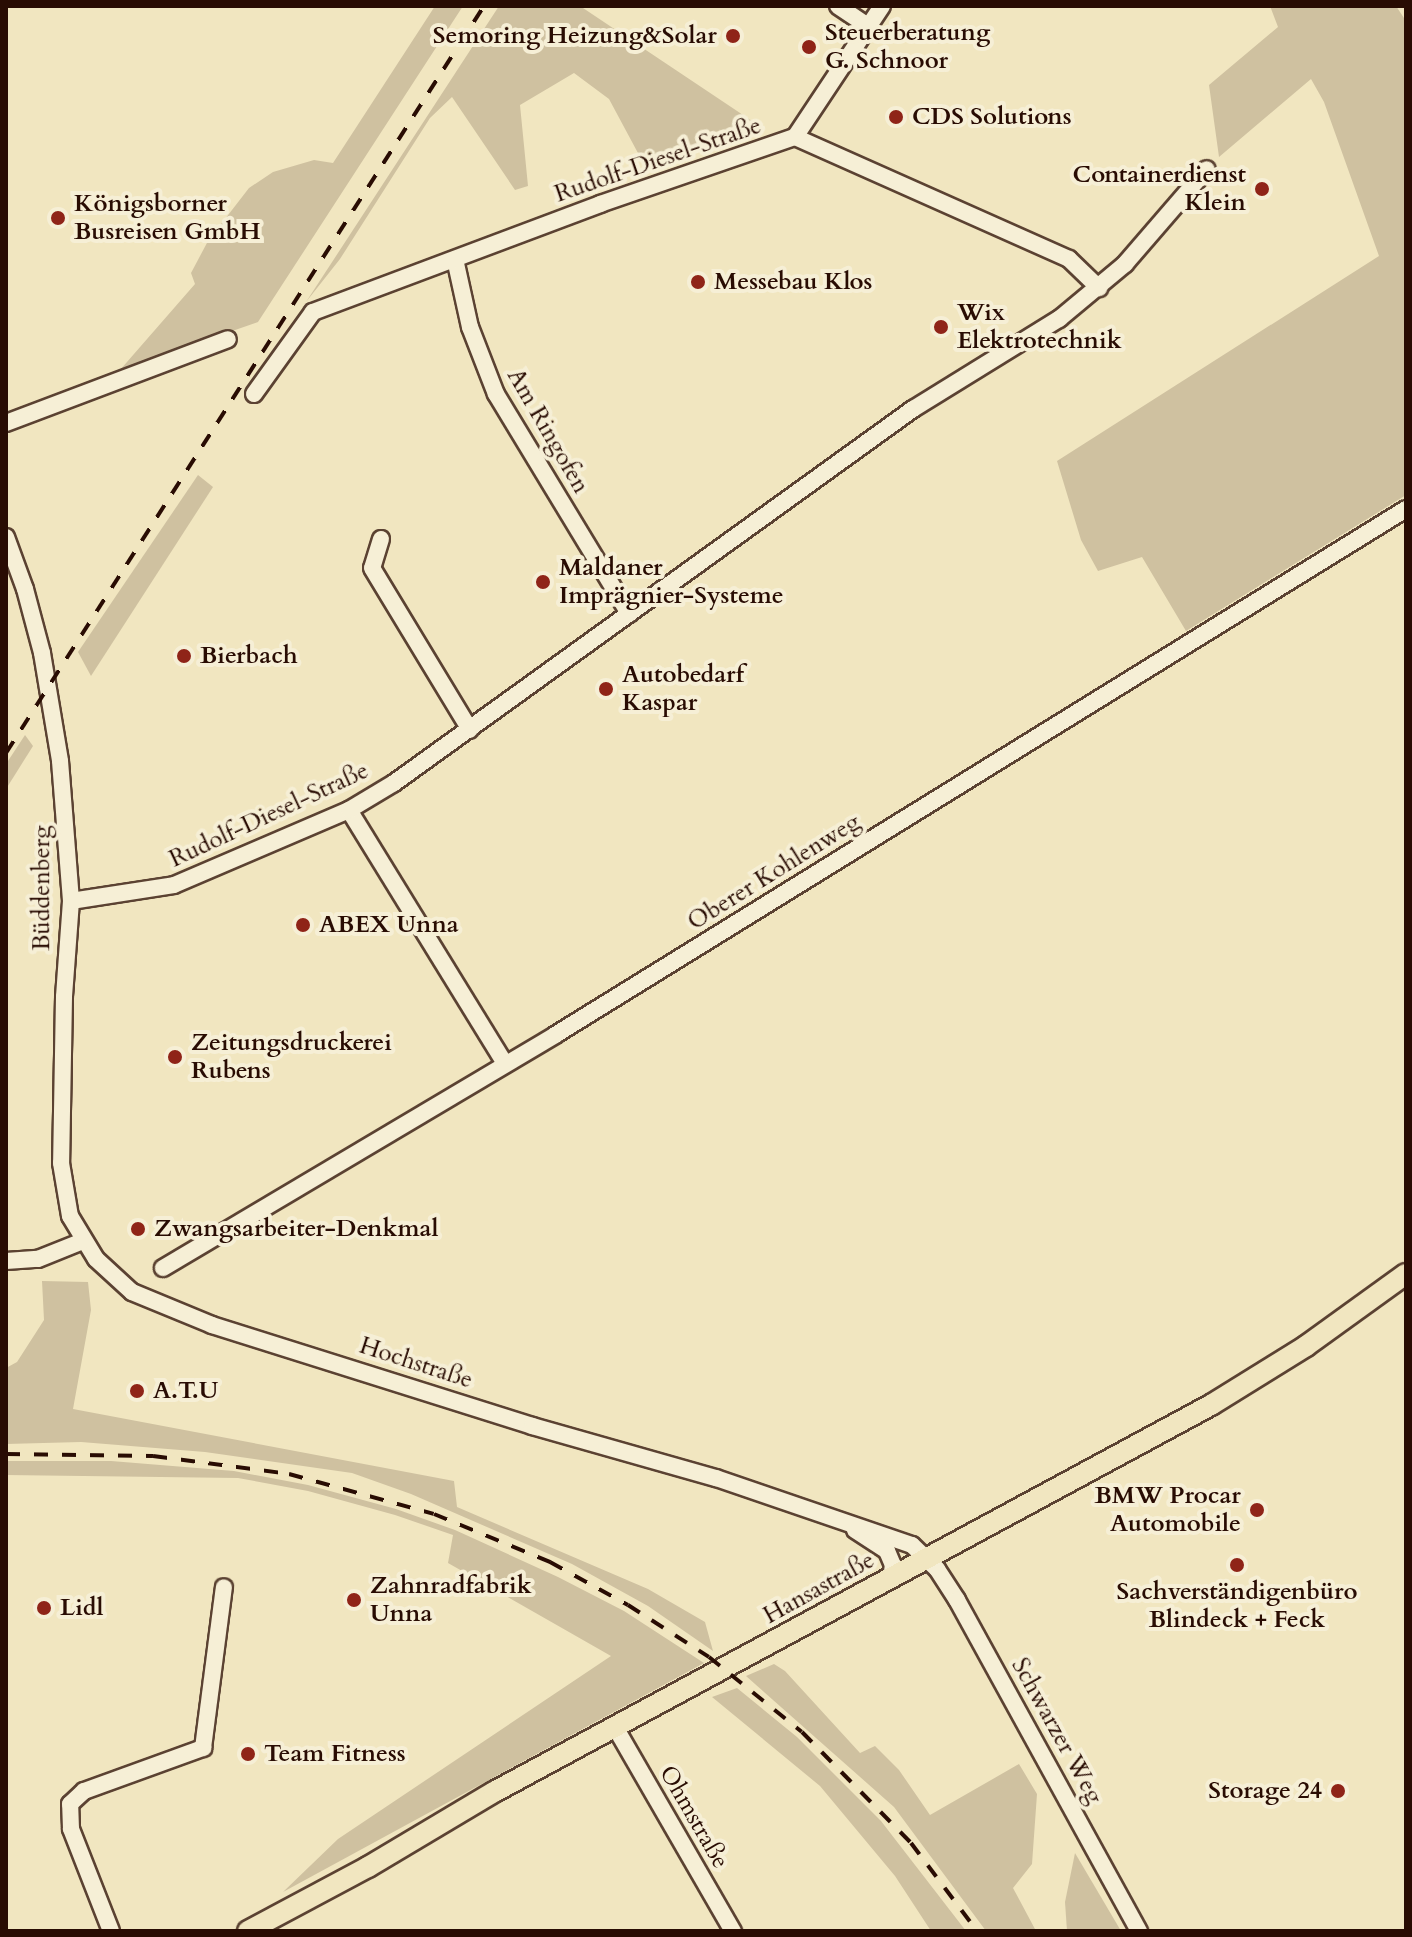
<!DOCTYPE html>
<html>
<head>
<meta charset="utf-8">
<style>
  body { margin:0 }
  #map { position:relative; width:1412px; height:1937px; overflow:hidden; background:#f1e6c0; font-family:Cardo,serif }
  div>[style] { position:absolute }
  .green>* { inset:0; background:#cfc1a0 }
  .roads { filter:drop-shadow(2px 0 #5b4232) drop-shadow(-2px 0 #5b4232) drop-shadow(0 2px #5b4232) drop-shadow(0 -2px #5b4232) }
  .minor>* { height:16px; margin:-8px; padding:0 8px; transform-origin:8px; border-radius:8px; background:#f6efd6 }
  .major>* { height:20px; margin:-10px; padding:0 10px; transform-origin:10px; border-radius:10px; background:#f1e6c0 }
  .rail>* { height:4px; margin-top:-2px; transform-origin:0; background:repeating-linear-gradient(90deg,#290c03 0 14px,transparent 0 28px) }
  .dots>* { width:22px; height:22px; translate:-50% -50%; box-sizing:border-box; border:4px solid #f6efd6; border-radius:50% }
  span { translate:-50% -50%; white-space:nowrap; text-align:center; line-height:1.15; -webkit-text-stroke:8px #f6efd6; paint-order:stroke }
  .poi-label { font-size:24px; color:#290c03; font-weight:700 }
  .left { translate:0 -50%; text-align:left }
  .right { translate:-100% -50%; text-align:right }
  .street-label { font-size:24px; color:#290c03 }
  .frame { position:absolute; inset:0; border:8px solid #290c03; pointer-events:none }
</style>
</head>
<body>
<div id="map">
  <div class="green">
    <i style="clip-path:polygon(435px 6px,463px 6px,258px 322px,120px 370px,195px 284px,191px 273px,208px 241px,249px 188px,273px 172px,314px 160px,333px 163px)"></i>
    <i style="clip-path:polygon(499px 6px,580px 6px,761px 127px,646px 168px,609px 99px,574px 73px,520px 105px,528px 186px,515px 190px,452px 97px,430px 118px,340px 259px,306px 302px)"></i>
    <i style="clip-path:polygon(1270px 6px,1396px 6px,1406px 21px,1406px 495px,1186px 631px,1142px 557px,1098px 571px,1081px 540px,1057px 461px,1379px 256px,1324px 102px,1311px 79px,1219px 157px,1209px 85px,1278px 27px)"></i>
    <i style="clip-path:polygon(198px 475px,213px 487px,91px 676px,78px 652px)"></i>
    <i style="clip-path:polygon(25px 735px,33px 746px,6px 789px,6px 764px)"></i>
    <i style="clip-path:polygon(42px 1281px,88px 1282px,91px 1310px,73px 1409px,454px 1481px,457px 1507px,648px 1589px,705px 1622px,713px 1651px,648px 1606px,572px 1564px,411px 1494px,352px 1473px,205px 1452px,81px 1442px,6px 1444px,6px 1368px,17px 1362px,44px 1320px)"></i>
    <i style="clip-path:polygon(6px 1461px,111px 1461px,234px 1471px,308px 1485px,396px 1509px,455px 1530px,558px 1577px,624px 1611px,704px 1663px,283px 1892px,338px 1839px,611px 1656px,448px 1563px,453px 1535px,395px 1515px,308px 1491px,238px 1478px,6px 1475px)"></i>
    <i style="clip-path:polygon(774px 1664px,785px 1671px,860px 1753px,875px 1746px,899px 1770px,930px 1815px,1019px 1764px,1037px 1794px,1032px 1864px,1013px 1888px,1036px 1931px,986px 1931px,894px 1807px,746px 1676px)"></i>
    <i style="clip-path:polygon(737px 1688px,797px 1737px,881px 1821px,966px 1931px,931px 1931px,895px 1876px,820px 1786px,712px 1697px)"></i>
    <i style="clip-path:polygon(1075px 1853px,1121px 1931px,1067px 1931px,1065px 1902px)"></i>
  </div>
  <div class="roads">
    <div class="minor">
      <i style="left:838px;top:6px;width:37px;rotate:34deg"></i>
      <i style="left:795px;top:137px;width:157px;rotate:-56.4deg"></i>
      <i style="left:455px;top:259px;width:70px;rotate:77.6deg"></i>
      <i style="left:470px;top:327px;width:72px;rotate:68.8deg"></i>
      <i style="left:496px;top:394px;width:257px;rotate:58.8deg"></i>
      <i style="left:254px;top:394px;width:101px;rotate:-54.3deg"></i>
      <i style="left:313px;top:312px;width:307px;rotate:-20.6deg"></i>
      <i style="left:600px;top:204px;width:206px;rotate:-19deg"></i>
      <i style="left:795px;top:137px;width:300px;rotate:24deg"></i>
      <i style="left:1069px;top:259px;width:42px;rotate:44deg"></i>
      <i style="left:6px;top:423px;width:237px;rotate:-20.7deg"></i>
      <i style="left:6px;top:537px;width:55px;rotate:69.9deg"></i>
      <i style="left:25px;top:589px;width:66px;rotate:75.1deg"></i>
      <i style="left:42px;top:653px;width:109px;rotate:80.5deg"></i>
      <i style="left:60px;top:761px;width:140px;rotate:85.5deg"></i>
      <i style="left:71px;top:901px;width:96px;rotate:94.2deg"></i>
      <i style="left:64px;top:997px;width:166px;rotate:91deg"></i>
      <i style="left:61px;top:1163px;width:54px;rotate:80.4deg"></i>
      <i style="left:70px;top:1216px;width:50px;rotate:58.8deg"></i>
      <i style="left:96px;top:1259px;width:49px;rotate:42.5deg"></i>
      <i style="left:132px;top:1292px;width:87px;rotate:22.4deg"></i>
      <i style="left:212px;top:1325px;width:336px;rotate:17.5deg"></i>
      <i style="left:532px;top:1426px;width:191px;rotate:15.8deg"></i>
      <i style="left:716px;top:1478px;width:207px;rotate:18.9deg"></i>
      <i style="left:912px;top:1545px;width:35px;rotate:44deg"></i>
      <i style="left:937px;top:1569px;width:37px;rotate:57deg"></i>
      <i style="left:957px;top:1600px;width:378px;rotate:61.2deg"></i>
      <i style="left:381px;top:539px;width:30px;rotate:107deg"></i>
      <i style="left:372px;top:568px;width:189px;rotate:58.8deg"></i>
      <i style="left:349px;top:810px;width:298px;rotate:58.4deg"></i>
      <i style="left:71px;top:901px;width:104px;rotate:-8.8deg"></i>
      <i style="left:174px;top:885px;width:190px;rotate:-23.2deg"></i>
      <i style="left:349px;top:810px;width:52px;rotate:-31deg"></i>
      <i style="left:394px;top:783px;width:640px;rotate:-35.78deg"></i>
      <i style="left:913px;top:409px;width:172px;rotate:-31.7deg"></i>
      <i style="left:1059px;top:319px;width:86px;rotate:-39.8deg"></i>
      <i style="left:1125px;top:264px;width:125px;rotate:-49.2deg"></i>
      <i style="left:6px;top:1261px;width:32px;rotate:-4deg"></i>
      <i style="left:38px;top:1259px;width:48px;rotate:-21.8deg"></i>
      <i style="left:163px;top:1268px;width:456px;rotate:-30.7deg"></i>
      <i style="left:555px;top:1035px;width:1000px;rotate:-31.72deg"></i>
      <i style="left:855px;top:1530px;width:38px;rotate:33deg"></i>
      <i style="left:887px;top:1551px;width:15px;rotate:67deg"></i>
      <i style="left:893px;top:1565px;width:13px;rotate:99deg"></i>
      <i style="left:615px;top:1727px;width:236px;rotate:60deg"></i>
      <i style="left:111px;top:1931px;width:110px;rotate:-111.4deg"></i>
      <i style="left:71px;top:1829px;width:25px;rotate:-92deg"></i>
      <i style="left:70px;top:1804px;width:19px;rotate:-43deg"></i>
      <i style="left:84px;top:1791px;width:127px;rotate:-19.9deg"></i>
      <i style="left:203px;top:1748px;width:162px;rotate:-82.6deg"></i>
    </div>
    <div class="major">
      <i style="left:248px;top:1931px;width:136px;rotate:-28.1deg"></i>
      <i style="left:368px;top:1867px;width:147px;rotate:-30.8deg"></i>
      <i style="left:494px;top:1792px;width:815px;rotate:-28.36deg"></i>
      <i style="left:1211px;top:1405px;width:112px;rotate:-31.8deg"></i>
      <i style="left:1306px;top:1346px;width:123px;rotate:-35.8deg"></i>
    </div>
  </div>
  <div class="rail">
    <i style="left:6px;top:753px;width:887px;rotate:-57.39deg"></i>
    <i style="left:6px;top:1454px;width:147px;rotate:0.8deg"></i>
    <i style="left:153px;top:1456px;width:137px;rotate:7.5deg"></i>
    <i style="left:289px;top:1474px;width:150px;rotate:15.4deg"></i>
    <i style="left:434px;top:1514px;width:126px;rotate:22.5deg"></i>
    <i style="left:550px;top:1562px;width:89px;rotate:28.9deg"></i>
    <i style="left:628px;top:1605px;width:96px;rotate:32.7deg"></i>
    <i style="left:709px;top:1657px;width:119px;rotate:38.9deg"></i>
    <i style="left:802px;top:1732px;width:156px;rotate:45.5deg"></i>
    <i style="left:911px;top:1843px;width:110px;rotate:53.1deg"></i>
  </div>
  <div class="dots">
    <i style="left:733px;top:36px;background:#8f2418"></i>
    <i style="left:809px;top:47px;background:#8f2418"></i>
    <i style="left:896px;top:117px;background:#8f2418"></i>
    <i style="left:1262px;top:189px;background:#8f2418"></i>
    <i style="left:58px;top:218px;background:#8f2418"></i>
    <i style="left:698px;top:282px;background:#8f2418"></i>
    <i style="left:941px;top:327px;background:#8f2418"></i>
    <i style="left:543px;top:582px;background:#8f2418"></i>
    <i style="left:184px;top:656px;background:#8f2418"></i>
    <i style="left:606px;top:689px;background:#8f2418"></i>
    <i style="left:303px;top:925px;background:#8f2418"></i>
    <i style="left:175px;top:1057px;background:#8f2418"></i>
    <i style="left:138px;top:1229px;background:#8f2418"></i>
    <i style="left:137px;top:1391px;background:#8f2418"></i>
    <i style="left:1257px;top:1510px;background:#8f2418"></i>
    <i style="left:1237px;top:1565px;background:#8f2418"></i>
    <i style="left:354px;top:1600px;background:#8f2418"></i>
    <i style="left:44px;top:1608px;background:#8f2418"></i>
    <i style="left:248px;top:1754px;background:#8f2418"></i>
    <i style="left:1338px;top:1791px;background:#8f2418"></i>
  </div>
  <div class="poi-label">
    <span class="left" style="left:825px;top:47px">Steuerberatung<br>G. Schnoor</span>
    <span class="right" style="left:717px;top:36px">Semoring Heizung&amp;Solar</span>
    <span class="left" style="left:912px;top:117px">CDS Solutions</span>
    <span class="right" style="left:1246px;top:189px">Containerdienst<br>Klein</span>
    <span class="left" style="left:74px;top:218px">Königsborner<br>Busreisen GmbH</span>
    <span class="left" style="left:714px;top:282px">Messebau Klos</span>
    <span class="left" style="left:957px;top:327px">Wix<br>Elektrotechnik</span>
    <span class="left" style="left:559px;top:582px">Maldaner<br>Imprägnier-Systeme</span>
    <span class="left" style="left:200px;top:656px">Bierbach</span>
    <span class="left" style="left:622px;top:689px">Autobedarf<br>Kaspar</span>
    <span class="left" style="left:319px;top:925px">ABEX Unna</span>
    <span class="left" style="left:191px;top:1057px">Zeitungsdruckerei<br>Rubens</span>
    <span class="left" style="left:154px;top:1229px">Zwangsarbeiter-Denkmal</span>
    <span class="left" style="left:153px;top:1391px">A.T.U</span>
    <span class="right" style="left:1241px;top:1510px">BMW Procar<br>Automobile</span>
    <span class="left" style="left:370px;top:1600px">Zahnradfabrik<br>Unna</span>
    <span style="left:1237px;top:1606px">Sachverständigenbüro<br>Blindeck + Feck</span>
    <span class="left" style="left:60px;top:1608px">Lidl</span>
    <span class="left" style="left:264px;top:1754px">Team Fitness</span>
    <span class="right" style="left:1322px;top:1791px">Storage 24</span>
  </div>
  <div class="street-label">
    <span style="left:658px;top:160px;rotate:-19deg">Rudolf-Diesel-Straße</span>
    <span style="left:548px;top:431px;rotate:60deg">Am Ringofen</span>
    <span style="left:269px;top:815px;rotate:-25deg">Rudolf-Diesel-Straße</span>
    <span style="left:774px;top:872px;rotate:-32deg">Oberer Kohlenweg</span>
    <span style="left:42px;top:888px;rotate:-90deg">Büddenberg</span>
    <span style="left:416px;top:1363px;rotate:18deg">Hochstraße</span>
    <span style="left:819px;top:1588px;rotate:-29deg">Hansastraße</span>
    <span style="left:1057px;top:1731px;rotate:61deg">Schwarzer Weg</span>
    <span style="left:694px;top:1817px;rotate:60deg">Ohmstraße</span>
  </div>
  <div class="frame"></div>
</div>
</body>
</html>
